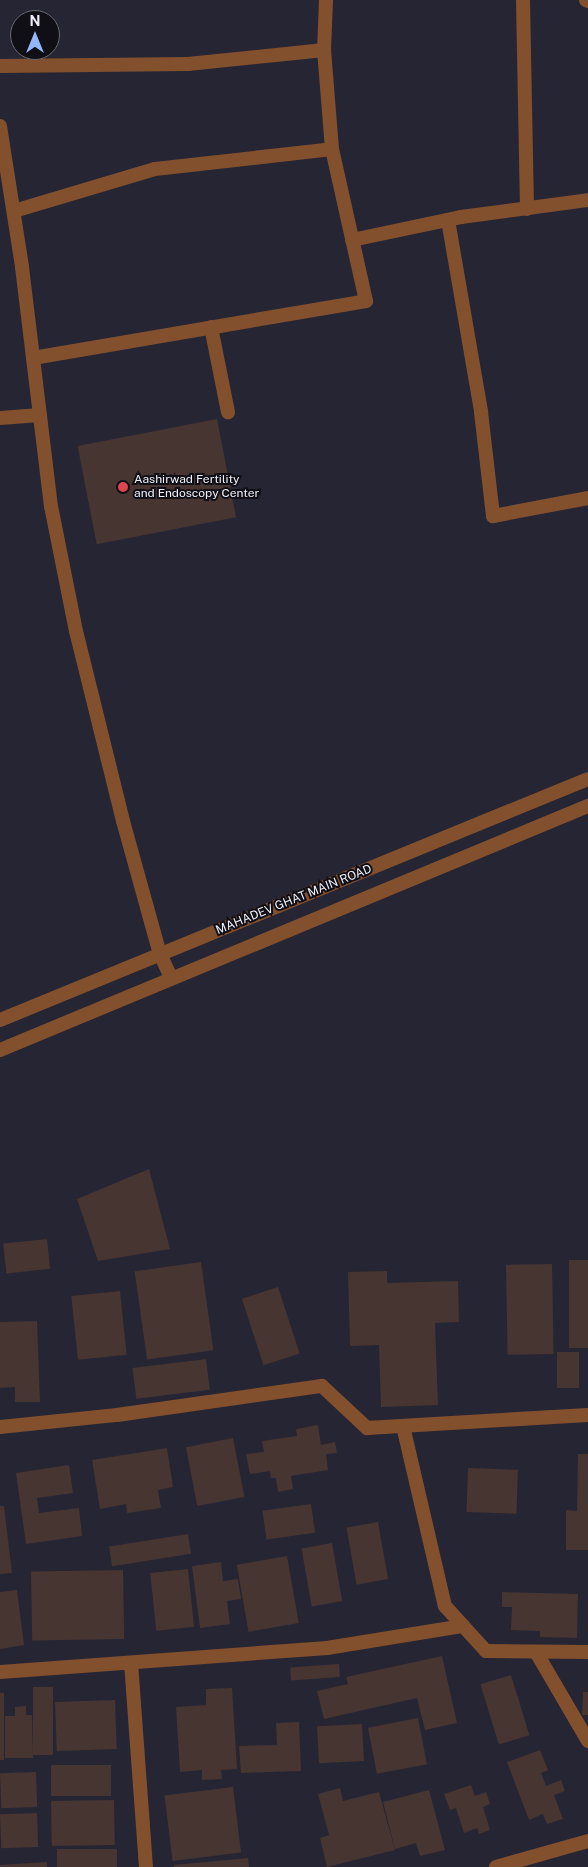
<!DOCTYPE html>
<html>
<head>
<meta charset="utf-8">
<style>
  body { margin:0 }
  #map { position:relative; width:588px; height:1867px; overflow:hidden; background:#262533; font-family:"Public Sans",sans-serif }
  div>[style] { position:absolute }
  .building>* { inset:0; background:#473532; transform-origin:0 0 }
  .minor>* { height:14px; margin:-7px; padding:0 7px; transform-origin:7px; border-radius:7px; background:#83502e }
  .tertiary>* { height:14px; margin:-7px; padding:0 7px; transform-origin:7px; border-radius:7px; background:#83502e }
  .dots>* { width:14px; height:14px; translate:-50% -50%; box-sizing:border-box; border:2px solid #0f0f15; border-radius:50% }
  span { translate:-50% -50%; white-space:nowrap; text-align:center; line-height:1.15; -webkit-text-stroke:4px #0f0f15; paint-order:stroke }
  .poi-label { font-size:12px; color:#f1f0fa }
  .left { translate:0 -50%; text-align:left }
  .street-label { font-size:12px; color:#f1f0fa }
  .north { position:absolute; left:10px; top:10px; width:50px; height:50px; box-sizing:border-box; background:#0f0f15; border:1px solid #696971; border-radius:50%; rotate:0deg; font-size:14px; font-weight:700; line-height:20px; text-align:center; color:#f1f0fa }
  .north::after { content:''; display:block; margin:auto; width:18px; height:22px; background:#93b7fd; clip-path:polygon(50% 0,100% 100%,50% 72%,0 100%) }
</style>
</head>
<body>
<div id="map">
  <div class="building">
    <i style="left:217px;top:419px;width:100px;height:142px;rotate:79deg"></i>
    <i style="clip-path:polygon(149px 1169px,170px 1249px,98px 1261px,77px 1199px)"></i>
    <i style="left:47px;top:1239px;width:30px;height:44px;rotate:84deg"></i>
    <i style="left:569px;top:1260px;width:19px;height:88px"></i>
    <i style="left:201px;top:1262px;width:89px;height:67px;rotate:82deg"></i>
    <i style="left:552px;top:1264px;width:90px;height:46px;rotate:89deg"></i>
    <i style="clip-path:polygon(387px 1271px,387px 1283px,458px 1281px,459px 1322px,435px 1323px,438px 1405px,381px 1407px,379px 1345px,350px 1346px,348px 1272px)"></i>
    <i style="left:278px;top:1287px;width:70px;height:38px;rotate:72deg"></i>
    <i style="left:120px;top:1291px;width:64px;height:49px;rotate:84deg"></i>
    <i style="clip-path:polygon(37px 1321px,40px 1402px,15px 1402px,15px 1387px,0 1388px,0 1322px)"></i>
    <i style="left:557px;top:1352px;width:22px;height:36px"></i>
    <i style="left:206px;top:1359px;width:31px;height:74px;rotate:83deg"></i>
    <i style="clip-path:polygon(318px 1425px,321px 1445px,335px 1442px,337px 1453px,326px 1454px,328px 1470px,291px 1476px,293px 1489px,278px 1492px,276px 1478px,271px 1478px,270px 1471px,250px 1474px,246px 1454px,264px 1452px,262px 1441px,297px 1436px,296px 1429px)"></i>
    <i style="left:233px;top:1438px;width:60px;height:48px;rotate:79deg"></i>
    <i style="clip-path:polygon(167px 1448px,173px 1487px,158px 1490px,161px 1508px,127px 1513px,126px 1504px,100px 1509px,92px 1460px)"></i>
    <i style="clip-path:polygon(578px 1454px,588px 1454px,588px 1550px,566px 1550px,566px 1510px,577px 1511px)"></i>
    <i style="clip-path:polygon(69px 1465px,73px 1493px,37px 1498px,39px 1513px,79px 1508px,82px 1536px,26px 1544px,16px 1473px)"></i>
    <i style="left:468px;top:1468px;width:50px;height:44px;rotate:2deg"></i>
    <i style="left:311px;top:1504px;width:29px;height:49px;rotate:82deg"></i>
    <i style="clip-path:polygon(0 1506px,4px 1506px,12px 1573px,0 1574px)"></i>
    <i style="left:378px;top:1522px;width:58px;height:32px;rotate:80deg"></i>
    <i style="left:188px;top:1534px;width:20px;height:80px;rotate:81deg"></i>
    <i style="left:332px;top:1543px;width:59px;height:31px;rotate:80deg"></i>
    <i style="left:287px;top:1556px;width:68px;height:51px;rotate:80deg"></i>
    <i style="clip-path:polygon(221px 1562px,223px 1581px,238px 1579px,241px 1599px,227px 1601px,230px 1624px,200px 1628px,192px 1566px)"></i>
    <i style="left:188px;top:1569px;width:58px;height:38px;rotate:84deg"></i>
    <i style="left:123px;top:1570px;width:69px;height:92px;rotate:89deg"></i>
    <i style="clip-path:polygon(17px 1590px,24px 1645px,0 1649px,0 1592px)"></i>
    <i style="clip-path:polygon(502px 1592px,578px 1594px,577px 1638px,540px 1637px,540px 1631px,511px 1630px,512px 1607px,502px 1607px)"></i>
    <i style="clip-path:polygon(442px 1656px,457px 1723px,425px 1730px,417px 1698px,324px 1719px,317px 1691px,348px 1684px,346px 1677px)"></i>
    <i style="left:339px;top:1664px;width:13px;height:49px;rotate:86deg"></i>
    <i style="left:511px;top:1675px;width:63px;height:32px;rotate:73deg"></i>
    <i style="left:33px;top:1687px;width:20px;height:68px"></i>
    <i style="clip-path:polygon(232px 1688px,237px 1769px,221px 1770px,222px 1779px,202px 1780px,202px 1770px,180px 1772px,176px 1707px,206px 1705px,206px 1689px)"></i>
    <i style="clip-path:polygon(583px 1692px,588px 1692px,588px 1715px,582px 1715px)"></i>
    <i style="left:0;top:1693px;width:4px;height:67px"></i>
    <i style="left:115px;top:1700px;width:49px;height:60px;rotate:88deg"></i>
    <i style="clip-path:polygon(26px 1706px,26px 1715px,32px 1715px,33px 1758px,5px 1758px,5px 1716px,15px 1716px,15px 1707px)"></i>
    <i style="left:418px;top:1718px;width:47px;height:51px;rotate:79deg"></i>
    <i style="clip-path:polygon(299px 1722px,301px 1771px,241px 1773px,239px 1746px,277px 1745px,276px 1723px)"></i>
    <i style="left:362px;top:1724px;width:37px;height:45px;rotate:87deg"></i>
    <i style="clip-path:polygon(540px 1750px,548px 1770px,541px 1773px,546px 1786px,561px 1780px,565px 1791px,554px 1795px,563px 1819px,547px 1824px,543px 1814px,529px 1820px,507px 1762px)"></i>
    <i style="left:111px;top:1765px;width:31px;height:60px;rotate:90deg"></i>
    <i style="left:36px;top:1772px;width:35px;height:36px;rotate:88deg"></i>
    <i style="clip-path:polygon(471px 1785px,475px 1796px,486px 1792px,490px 1804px,483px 1807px,490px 1830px,479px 1834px,477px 1828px,464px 1833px,456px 1808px,450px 1810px,444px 1794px)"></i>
    <i style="left:233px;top:1787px;width:66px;height:69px;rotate:83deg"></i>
    <i style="clip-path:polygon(340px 1788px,343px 1801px,379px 1792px,395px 1850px,327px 1867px,320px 1838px,329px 1835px,318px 1794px)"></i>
    <i style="clip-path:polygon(429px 1790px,445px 1850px,420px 1856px,416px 1843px,395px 1849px,383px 1802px)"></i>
    <i style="left:114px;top:1800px;width:45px;height:63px;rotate:89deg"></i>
    <i style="left:37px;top:1813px;width:34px;height:37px;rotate:88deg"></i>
    <i style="left:117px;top:1849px;width:18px;height:60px;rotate:90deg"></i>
    <i style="clip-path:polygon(248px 1858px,249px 1867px,174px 1867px,174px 1865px)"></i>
    <i style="clip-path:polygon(47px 1862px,47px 1867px,0 1867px,0 1865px)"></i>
  </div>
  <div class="minor">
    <i style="left:523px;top:0;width:209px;rotate:88.9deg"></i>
    <i style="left:0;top:66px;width:188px;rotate:-0.6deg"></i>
    <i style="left:188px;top:64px;width:137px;rotate:-5.9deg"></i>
    <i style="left:0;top:126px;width:143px;rotate:81.1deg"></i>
    <i style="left:22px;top:267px;width:241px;rotate:83.1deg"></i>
    <i style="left:51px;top:506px;width:127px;rotate:78.7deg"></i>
    <i style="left:76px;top:631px;width:196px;rotate:76.1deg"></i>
    <i style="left:123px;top:821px;width:138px;rotate:74.5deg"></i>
    <i style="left:160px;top:954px;width:26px;rotate:65deg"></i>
    <i style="left:14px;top:211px;width:147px;rotate:-16.6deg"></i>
    <i style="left:155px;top:169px;width:178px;rotate:-6.4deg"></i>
    <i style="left:448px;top:220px;width:195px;rotate:80.2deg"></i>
    <i style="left:481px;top:412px;width:105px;rotate:83.4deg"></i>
    <i style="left:493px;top:516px;width:97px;rotate:-10.7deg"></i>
    <i style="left:352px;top:240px;width:111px;rotate:-11.9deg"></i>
    <i style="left:461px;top:217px;width:128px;rotate:-7.6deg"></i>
    <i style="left:211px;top:327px;width:87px;rotate:78.7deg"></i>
    <i style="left:33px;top:358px;width:338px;rotate:-9.7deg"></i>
    <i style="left:366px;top:301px;width:156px;rotate:-102.6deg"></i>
    <i style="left:332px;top:149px;width:99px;rotate:-94.6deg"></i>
    <i style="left:324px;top:50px;width:50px;rotate:-87.7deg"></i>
    <i style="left:0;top:418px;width:40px;rotate:-4.3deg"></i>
    <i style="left:403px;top:1426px;width:185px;rotate:76.9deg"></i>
    <i style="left:445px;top:1606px;width:61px;rotate:47.7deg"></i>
    <i style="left:486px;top:1651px;width:102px;rotate:0.6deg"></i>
    <i style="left:0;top:1427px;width:118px;rotate:-5.9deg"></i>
    <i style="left:117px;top:1415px;width:207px;rotate:-8.1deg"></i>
    <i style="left:322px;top:1386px;width:62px;rotate:43deg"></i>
    <i style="left:367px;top:1428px;width:221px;rotate:-3.4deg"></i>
    <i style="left:536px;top:1652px;width:103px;rotate:59.7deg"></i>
    <i style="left:131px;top:1663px;width:205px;rotate:85.8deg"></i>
    <i style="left:0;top:1672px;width:328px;rotate:-4.2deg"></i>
    <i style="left:327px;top:1648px;width:138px;rotate:-9.2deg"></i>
    <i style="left:496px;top:1867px;width:96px;rotate:-15.8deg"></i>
  </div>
  <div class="tertiary">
    <i style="left:586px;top:0;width:2px;rotate:27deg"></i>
    <i style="left:0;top:1020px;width:635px;rotate:-22.29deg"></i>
    <i style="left:0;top:1050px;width:637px;rotate:-22.54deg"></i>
  </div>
  <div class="dots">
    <i style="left:123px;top:487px;background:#e0444e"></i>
  </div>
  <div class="poi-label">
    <span class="left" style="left:134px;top:487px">Aashirwad Fertility<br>and Endoscopy Center</span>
  </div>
  <div class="street-label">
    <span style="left:294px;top:900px;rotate:-22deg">MAHADEV GHAT MAIN ROAD</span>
  </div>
  <div class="north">N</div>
</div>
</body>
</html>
